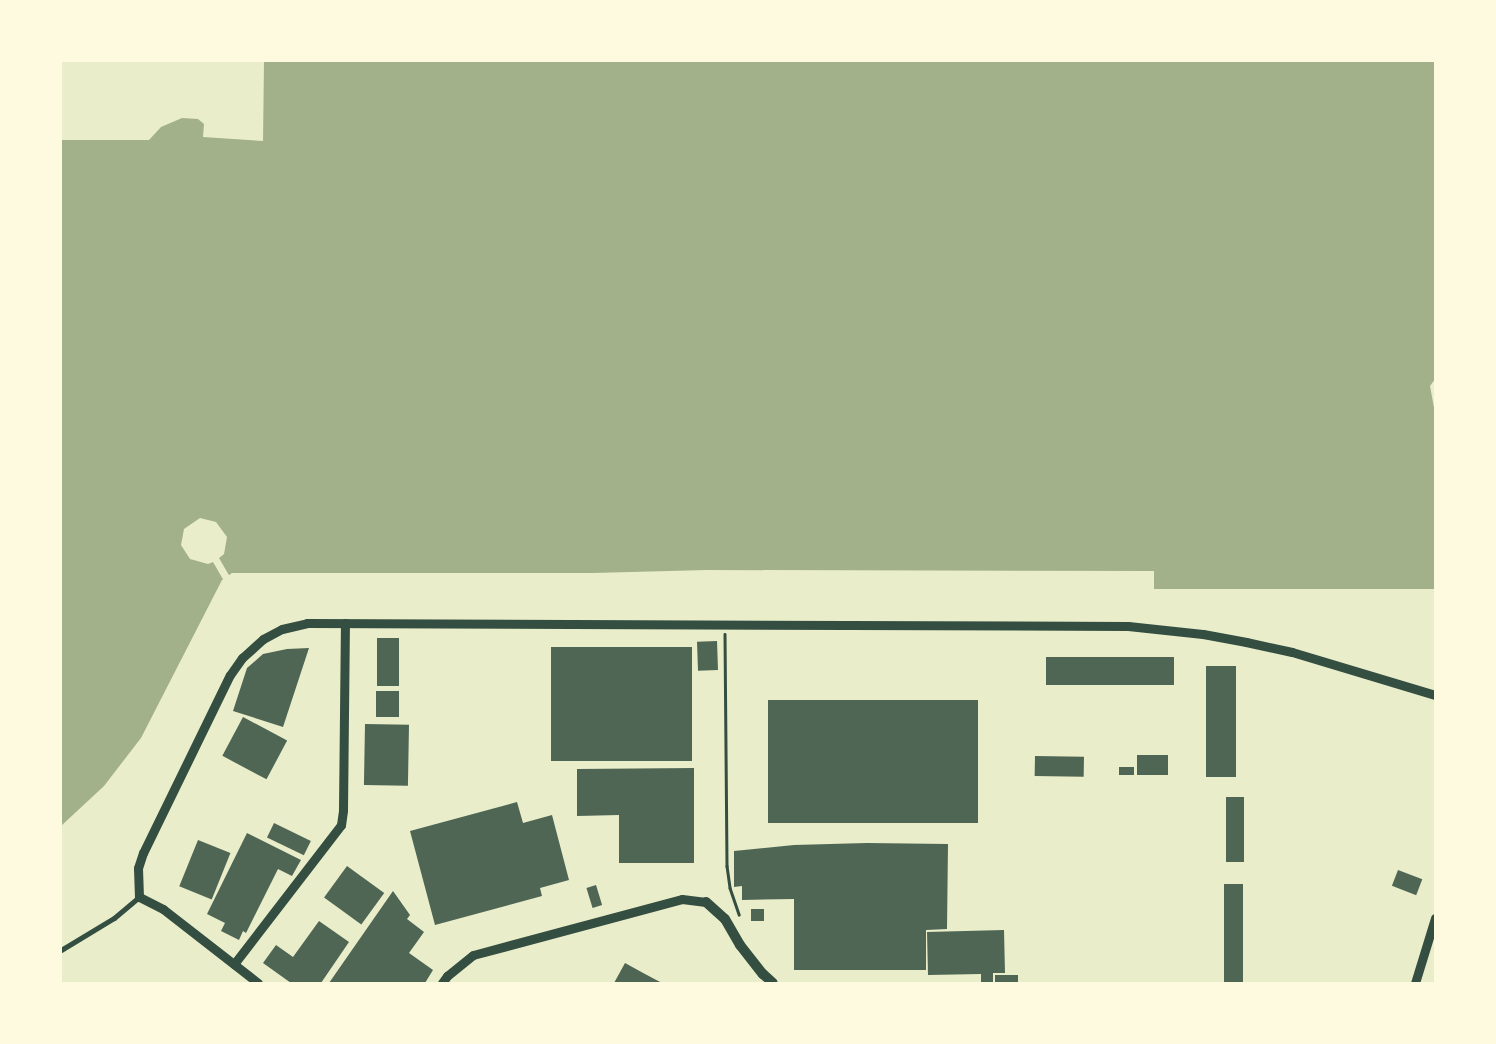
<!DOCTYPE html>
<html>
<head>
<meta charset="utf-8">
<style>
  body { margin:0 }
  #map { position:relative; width:1496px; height:1044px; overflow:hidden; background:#e9edc9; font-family:Manrope,sans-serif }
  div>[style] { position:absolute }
  .water>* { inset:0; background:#a3b18a }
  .pier>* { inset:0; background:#e9edc9 }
  .building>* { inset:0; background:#4f6655; transform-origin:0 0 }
  .path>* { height:2.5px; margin:-1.25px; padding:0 1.25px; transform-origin:1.25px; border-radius:1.25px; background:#344e41 }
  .minor>* { height:5px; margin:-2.5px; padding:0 2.5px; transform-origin:2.5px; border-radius:2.5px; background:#344e41 }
  .tertiary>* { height:9px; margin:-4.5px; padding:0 4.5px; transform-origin:4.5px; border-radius:4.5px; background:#344e41 }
  .secondary>* { height:10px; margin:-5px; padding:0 5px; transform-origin:5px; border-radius:5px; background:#344e41 }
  span { translate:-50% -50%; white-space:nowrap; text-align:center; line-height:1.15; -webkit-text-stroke:5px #fefae0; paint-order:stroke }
  .frame { position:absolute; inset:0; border:62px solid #fefae0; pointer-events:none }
</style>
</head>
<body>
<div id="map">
  <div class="water">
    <i style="clip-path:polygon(264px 61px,1435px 61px,1435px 379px,1430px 386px,1435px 413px,1435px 589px,1154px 589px,1154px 571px,707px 570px,593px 573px,232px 573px,222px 580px,141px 738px,104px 786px,61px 826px,61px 140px,149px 140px,161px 127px,182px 118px,198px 119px,204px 124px,203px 137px,263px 141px)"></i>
  </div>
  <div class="pier">
    <i style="clip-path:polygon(200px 518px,216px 522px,227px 537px,224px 554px,219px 558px,230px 577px,224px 581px,213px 562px,208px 564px,190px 559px,181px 545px,184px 529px)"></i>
  </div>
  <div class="building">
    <i style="left:377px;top:638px;width:22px;height:48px"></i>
    <i style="left:717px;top:641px;width:29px;height:20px;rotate:88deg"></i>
    <i style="left:692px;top:647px;width:114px;height:141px;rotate:90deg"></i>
    <i style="clip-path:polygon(309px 648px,283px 727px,233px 711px,247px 668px,263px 654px,287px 649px)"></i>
    <i style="left:1046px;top:657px;width:128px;height:28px"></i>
    <i style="left:1206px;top:666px;width:30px;height:111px"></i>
    <i style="left:376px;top:691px;width:23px;height:26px"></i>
    <i style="left:768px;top:700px;width:210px;height:123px"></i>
    <i style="left:243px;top:717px;width:50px;height:44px;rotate:28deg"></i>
    <i style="left:365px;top:724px;width:44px;height:61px;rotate:1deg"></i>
    <i style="left:1137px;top:755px;width:31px;height:20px"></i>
    <i style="left:1035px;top:756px;width:49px;height:20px;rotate:1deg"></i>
    <i style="left:1119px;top:767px;width:15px;height:8px"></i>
    <i style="clip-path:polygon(694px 768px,694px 863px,619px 863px,619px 815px,577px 816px,577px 769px)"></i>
    <i style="left:1226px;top:797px;width:18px;height:65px"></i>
    <i style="clip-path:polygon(517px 802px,523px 823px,552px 815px,569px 880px,540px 888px,542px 896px,435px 925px,410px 831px)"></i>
    <i style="left:274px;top:823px;width:41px;height:16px;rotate:26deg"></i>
    <i style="clip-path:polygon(247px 833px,301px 860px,292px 876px,278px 869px,246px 933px,243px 931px,239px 940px,221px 931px,225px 923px,207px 914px)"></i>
    <i style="left:198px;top:840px;width:35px;height:50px;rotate:22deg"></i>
    <i style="clip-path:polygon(867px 843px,948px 844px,947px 929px,926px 930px,926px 970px,794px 970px,794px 899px,742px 900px,742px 886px,734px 887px,734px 851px,794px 845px)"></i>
    <i style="left:347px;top:866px;width:46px;height:39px;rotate:36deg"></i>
    <i style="left:1398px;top:870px;width:26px;height:17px;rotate:21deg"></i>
    <i style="left:1224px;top:884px;width:19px;height:99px"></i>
    <i style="left:596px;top:885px;width:21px;height:10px;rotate:73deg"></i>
    <i style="clip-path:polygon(393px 891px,410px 915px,407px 919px,424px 932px,409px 953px,433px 970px,425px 983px,329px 983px)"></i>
    <i style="left:751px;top:909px;width:13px;height:12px"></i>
    <i style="clip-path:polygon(319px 921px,349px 942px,321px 983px,291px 983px,263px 963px,276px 945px,293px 957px)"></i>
    <i style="clip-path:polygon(1004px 930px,1005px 973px,993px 973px,993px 983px,981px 983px,981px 974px,928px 975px,927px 932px)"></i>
    <i style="clip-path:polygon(625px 963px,645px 974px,662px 983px,614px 983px)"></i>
    <i style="left:1018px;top:975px;width:8px;height:23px;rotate:90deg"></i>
  </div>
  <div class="path">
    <i style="left:725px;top:634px;width:232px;rotate:89.5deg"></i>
    <i style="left:727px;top:866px;width:22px;rotate:82deg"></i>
    <i style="left:730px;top:888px;width:28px;rotate:71deg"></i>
  </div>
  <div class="minor">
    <i style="left:61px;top:950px;width:62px;rotate:-31.1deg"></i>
    <i style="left:114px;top:918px;width:33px;rotate:-40deg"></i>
  </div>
  <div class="tertiary">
    <i style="left:234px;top:964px;width:175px;rotate:-52.4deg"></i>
    <i style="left:341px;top:825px;width:15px;rotate:-82deg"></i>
    <i style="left:343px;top:810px;width:187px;rotate:-89.4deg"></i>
    <i style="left:258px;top:983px;width:120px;rotate:-142.1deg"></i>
    <i style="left:163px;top:909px;width:27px;rotate:-153deg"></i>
    <i style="left:139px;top:897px;width:29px;rotate:-92deg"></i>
    <i style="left:138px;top:868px;width:16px;rotate:-72deg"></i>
    <i style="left:143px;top:853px;width:198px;rotate:-64deg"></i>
    <i style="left:230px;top:675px;width:21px;rotate:-55deg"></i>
    <i style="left:242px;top:658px;width:28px;rotate:-42deg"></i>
    <i style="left:263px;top:639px;width:21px;rotate:-28deg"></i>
    <i style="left:282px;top:629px;width:26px;rotate:-13deg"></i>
    <i style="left:307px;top:623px;width:821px;rotate:0.21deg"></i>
    <i style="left:1128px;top:626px;width:75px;rotate:6.1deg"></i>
    <i style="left:1203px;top:634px;width:44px;rotate:10.5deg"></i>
    <i style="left:1246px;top:642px;width:47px;rotate:12.3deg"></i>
    <i style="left:1292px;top:652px;width:149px;rotate:16.7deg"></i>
    <i style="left:442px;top:983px;width:9px;rotate:-54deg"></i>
    <i style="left:447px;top:976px;width:33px;rotate:-39deg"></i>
    <i style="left:473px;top:955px;width:216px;rotate:-15deg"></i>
    <i style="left:682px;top:899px;width:24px;rotate:7deg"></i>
    <i style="left:1415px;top:983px;width:68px;rotate:-72.9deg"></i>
  </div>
  <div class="secondary">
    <i style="left:706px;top:902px;width:25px;rotate:42deg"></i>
    <i style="left:725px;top:919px;width:30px;rotate:60deg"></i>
    <i style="left:740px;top:945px;width:37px;rotate:52deg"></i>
    <i style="left:763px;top:974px;width:13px;rotate:42deg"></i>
  </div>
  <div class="frame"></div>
</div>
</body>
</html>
